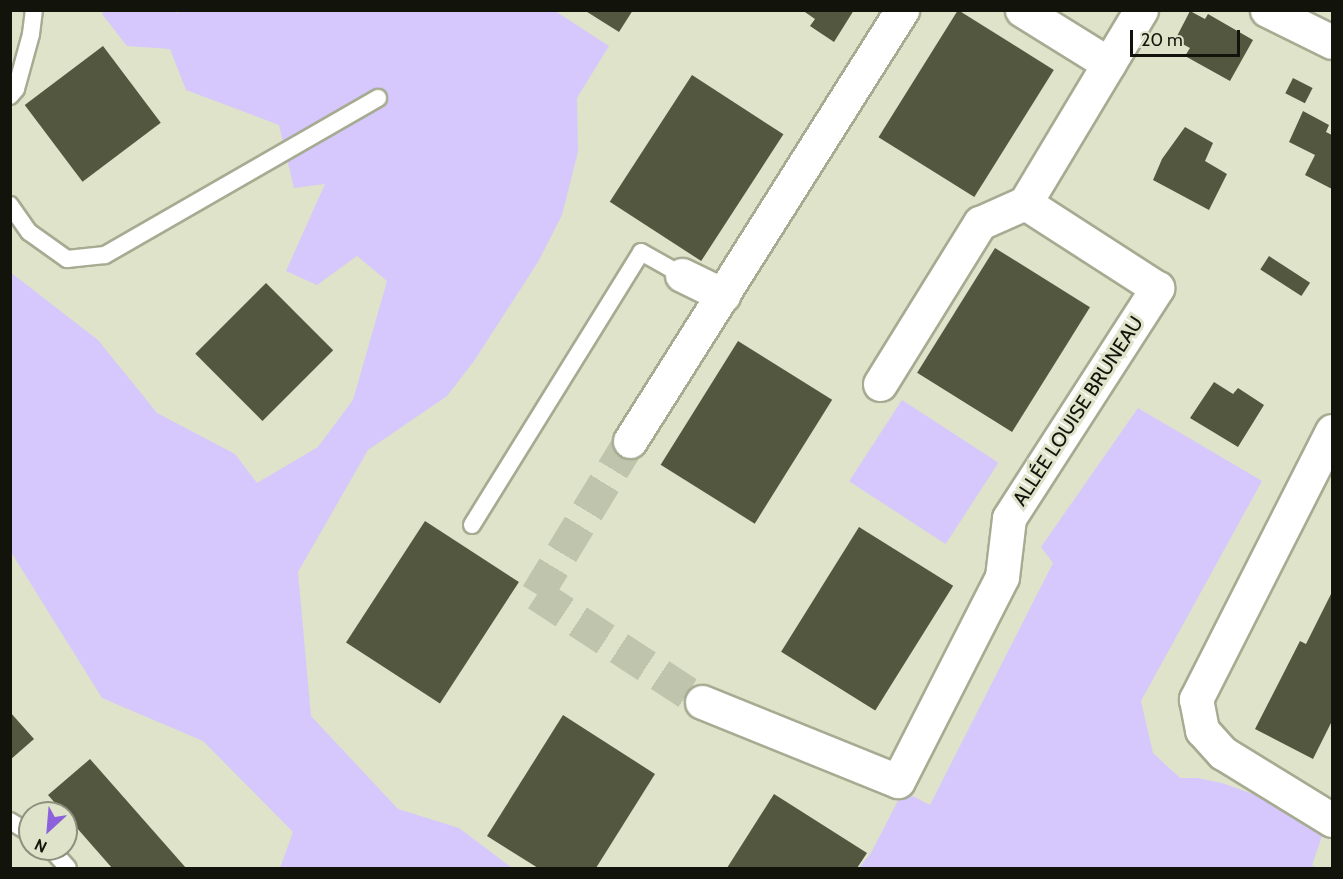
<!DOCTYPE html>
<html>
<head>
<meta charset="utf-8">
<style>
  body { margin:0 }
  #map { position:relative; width:1343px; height:879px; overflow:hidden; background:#dee3c9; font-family:Cabin,sans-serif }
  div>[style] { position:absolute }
  .green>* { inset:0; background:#d6c8fc; transform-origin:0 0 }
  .building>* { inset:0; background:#535740; transform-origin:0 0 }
  .street-tunnel>* { height:33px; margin-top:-16.5px; transform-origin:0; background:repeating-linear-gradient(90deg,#bfc4ac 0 33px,transparent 0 49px) }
  .roads { filter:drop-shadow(2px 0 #a6ab92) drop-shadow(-2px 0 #a6ab92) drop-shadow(0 2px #a6ab92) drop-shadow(0 -2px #a6ab92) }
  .lane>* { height:16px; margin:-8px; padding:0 8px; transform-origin:8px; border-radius:8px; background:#fff }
  .street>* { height:33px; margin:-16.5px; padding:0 16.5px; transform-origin:16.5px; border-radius:16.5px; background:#fff }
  span { translate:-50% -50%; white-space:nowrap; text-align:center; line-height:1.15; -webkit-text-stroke:6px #dee3c9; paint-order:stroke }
  .street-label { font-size:20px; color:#12140b }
  .frame { position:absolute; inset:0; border:12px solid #12140b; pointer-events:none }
  .north { position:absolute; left:18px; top:801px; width:60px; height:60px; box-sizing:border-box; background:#dee3c9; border:2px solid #8c907d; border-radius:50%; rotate:206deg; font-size:16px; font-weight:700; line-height:24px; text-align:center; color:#12140b }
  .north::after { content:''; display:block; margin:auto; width:21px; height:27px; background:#8d61db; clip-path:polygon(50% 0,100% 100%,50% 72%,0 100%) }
  .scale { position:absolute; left:1130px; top:30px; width:110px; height:27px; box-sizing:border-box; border:3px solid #12140b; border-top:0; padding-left:8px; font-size:18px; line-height:21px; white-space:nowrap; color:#12140b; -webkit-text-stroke:4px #dee3c9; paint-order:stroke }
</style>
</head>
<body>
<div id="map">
  <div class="green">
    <i style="clip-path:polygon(171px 10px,177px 13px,182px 10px,555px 11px,609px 46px,577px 98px,578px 152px,562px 215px,538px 262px,474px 361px,447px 396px,368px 450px,298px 572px,311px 716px,398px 809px,459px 828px,512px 868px,280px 868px,293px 832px,203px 741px,102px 698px,11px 552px,10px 272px,98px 340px,157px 413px,235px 454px,257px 483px,318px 447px,353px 400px,387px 281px,357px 256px,317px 285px,286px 271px,325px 184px,294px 188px,279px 125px,186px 90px,170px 49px,127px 46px,102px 14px,104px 11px)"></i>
    <i style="left:902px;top:400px;width:115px;height:97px;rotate:33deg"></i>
    <i style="clip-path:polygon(1138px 408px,1262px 481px,1141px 701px,1153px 753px,1180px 778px,1197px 778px,1222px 783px,1301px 811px,1322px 836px,1312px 865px,1316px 868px,859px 868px,871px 853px,903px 791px,930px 805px,1053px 563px,1041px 547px)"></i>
  </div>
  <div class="building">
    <i style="clip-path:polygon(584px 10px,633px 10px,619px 32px)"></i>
    <i style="clip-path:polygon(802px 10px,854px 10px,834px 42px,810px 26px,815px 19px)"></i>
    <i style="left:958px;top:10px;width:113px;height:150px;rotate:32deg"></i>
    <i style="clip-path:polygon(1190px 11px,1205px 19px,1208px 14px,1253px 40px,1230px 81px,1185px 56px,1190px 48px,1175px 40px)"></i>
    <i style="left:103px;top:46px;width:96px;height:98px;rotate:53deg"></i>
    <i style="left:692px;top:75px;width:109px;height:151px;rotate:33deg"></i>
    <i style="left:1293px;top:78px;width:22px;height:17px;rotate:27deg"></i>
    <i style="clip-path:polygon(1303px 111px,1329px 125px,1326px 132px,1332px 135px,1332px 189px,1305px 175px,1315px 155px,1289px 142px)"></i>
    <i style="clip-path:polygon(1185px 127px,1213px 143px,1205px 161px,1227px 174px,1209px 210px,1153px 180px,1162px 159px)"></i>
    <i style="left:995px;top:248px;width:112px;height:147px;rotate:32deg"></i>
    <i style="left:1269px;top:256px;width:49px;height:16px;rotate:33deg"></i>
    <i style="left:266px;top:283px;width:95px;height:100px;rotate:45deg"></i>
    <i style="left:738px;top:341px;width:111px;height:146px;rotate:32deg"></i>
    <i style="clip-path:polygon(1214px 382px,1233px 394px,1238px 388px,1264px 405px,1238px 447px,1190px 418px)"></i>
    <i style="left:425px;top:521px;width:112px;height:145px;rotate:33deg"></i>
    <i style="left:859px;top:527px;width:111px;height:147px;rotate:32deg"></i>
    <i style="clip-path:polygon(1332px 592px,1332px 721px,1313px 759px,1255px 729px,1300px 641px,1306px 644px)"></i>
    <i style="clip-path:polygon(10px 712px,34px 739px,10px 760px)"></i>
    <i style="clip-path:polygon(563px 715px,655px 774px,596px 868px,538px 868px,487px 836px)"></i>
    <i style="clip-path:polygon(90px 759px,186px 868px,112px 868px,48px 795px)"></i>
    <i style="clip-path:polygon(774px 794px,867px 853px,857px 868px,727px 868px)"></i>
  </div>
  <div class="street-tunnel">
    <i style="left:630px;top:441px;width:179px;rotate:121.3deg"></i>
    <i style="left:537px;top:594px;width:197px;rotate:33.2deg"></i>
  </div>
  <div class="roads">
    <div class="lane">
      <i style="left:10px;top:96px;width:9px;rotate:-49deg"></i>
      <i style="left:16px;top:89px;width:57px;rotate:-74.7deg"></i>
      <i style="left:31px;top:34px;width:24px;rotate:-83deg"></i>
      <i style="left:10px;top:205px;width:33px;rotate:55deg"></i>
      <i style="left:29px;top:232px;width:47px;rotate:35.4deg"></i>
      <i style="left:67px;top:259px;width:38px;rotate:-6deg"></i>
      <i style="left:105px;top:255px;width:315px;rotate:-29.9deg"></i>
      <i style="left:472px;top:525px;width:321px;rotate:-58.2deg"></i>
      <i style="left:641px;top:252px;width:47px;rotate:29.3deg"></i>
      <i style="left:10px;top:821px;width:23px;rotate:31deg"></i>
      <i style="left:51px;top:849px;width:25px;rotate:48deg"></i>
    </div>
    <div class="street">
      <i style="left:1022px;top:10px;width:102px;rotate:31.8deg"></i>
      <i style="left:1267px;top:10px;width:72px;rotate:26.2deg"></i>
      <i style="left:682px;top:275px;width:46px;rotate:26deg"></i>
      <i style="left:880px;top:384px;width:190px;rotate:-58.2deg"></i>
      <i style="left:980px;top:223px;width:49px;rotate:-24deg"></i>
      <i style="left:1025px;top:203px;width:225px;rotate:-59deg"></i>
      <i style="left:1332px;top:431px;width:301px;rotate:116.9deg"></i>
      <i style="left:1196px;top:699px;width:32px;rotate:79deg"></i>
      <i style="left:1202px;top:730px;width:31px;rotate:48deg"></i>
      <i style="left:1223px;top:753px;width:128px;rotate:31.6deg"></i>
      <i style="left:630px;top:441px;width:510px;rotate:-57.74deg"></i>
      <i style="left:702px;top:702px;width:211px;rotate:22deg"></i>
      <i style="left:898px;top:781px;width:229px;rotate:-63deg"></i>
      <i style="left:1002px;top:577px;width:59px;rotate:-83.2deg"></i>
      <i style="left:1009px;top:518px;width:274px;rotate:-57.2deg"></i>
      <i style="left:1157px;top:288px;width:157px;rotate:-147.2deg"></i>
    </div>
  </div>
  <div class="street-label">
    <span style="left:1078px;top:411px;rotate:-57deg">ALLÉE LOUISE BRUNEAU</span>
  </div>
  <div class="frame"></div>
  <div class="north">N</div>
  <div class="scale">20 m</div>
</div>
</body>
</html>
